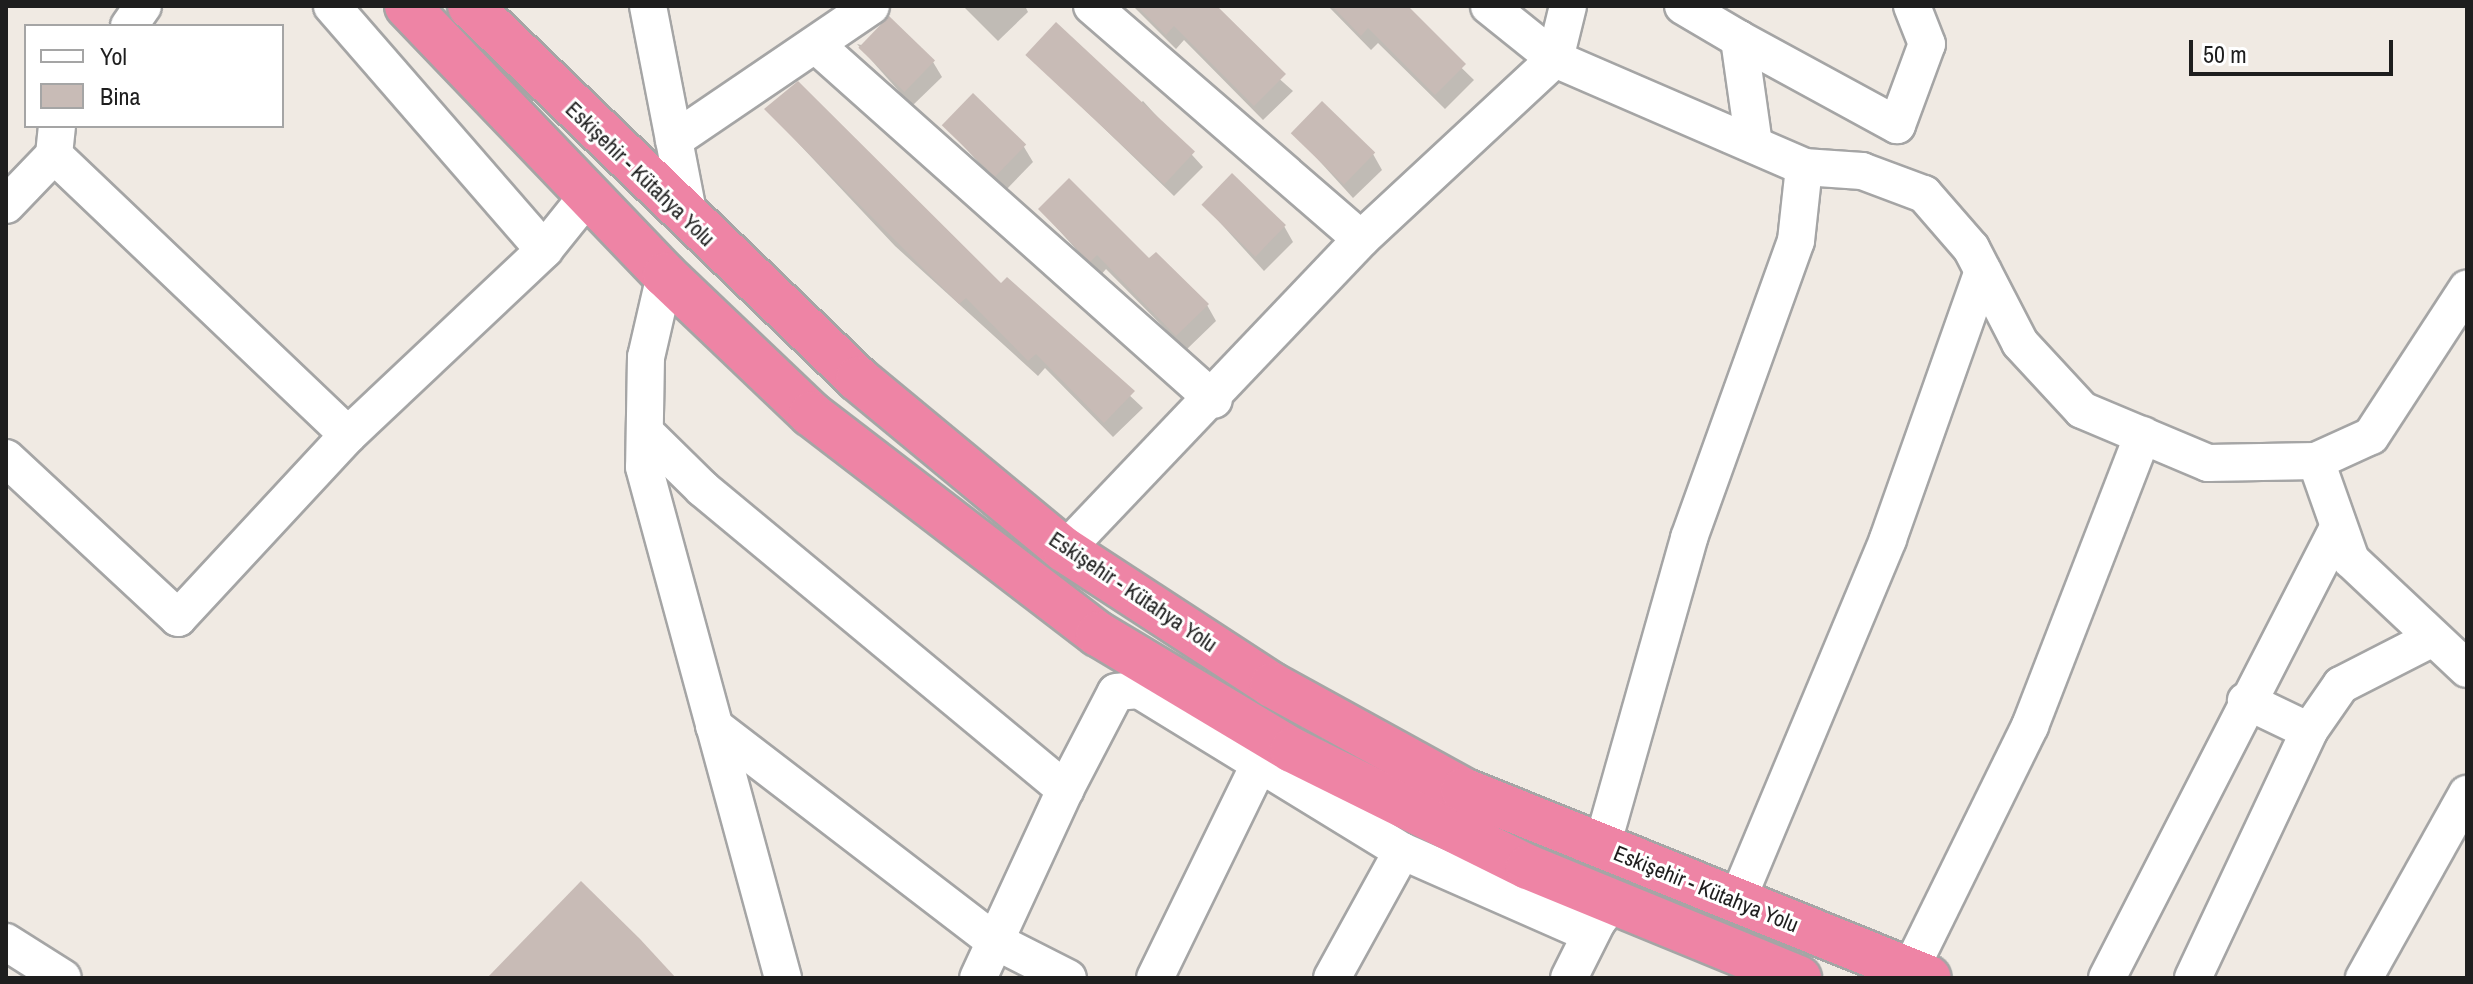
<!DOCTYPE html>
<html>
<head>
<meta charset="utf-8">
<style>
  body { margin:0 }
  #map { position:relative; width:2473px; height:984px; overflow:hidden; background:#f0eae3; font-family:"Archivo Narrow",sans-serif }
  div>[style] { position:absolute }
  .shadow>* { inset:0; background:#0003 }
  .building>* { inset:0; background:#c8bbb6; transform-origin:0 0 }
  .roads { filter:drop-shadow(2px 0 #a5a5a5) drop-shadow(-2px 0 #a5a5a5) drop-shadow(0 2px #a5a5a5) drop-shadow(0 -2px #a5a5a5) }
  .minor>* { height:36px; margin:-18px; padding:0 18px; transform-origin:18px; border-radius:18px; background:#fff }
  .highway>* { height:44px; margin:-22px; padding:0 22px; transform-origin:22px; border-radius:22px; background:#ee84a5 }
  span { translate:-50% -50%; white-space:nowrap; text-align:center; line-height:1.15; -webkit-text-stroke:6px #fff; paint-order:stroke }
  .street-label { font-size:22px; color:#1e1e1e }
  .frame { position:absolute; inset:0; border:8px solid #1e1e1e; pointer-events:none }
  .legend { position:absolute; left:24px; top:24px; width:260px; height:104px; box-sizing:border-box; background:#fff; border:2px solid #a5a5a5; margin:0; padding:10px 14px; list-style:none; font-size:24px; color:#1e1e1e }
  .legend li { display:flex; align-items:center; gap:16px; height:40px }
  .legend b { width:40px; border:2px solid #a5a5a5 }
  .scale { position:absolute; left:2189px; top:40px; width:204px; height:36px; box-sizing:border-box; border:4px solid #1e1e1e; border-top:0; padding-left:10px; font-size:24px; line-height:28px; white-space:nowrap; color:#1e1e1e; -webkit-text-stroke:6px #fff; paint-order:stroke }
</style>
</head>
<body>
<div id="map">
  <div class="shadow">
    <i style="clip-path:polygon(963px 6px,1025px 6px,1028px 12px,998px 41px)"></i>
    <i style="clip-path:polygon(1133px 6px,1198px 6px,1293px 91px,1263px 120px,1184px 40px,1176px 49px)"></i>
    <i style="clip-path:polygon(1328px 6px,1398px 6px,1474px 80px,1445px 109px,1378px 43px,1371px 50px)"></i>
    <i style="clip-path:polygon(857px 44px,933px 62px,942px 77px,912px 106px)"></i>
    <i style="clip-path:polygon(1027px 54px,1137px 106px,1143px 101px,1203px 167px,1174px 196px)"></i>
    <i style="clip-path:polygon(767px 110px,1001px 286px,1007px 280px,1143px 408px,1113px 437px,1045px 368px,1038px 376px,895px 246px)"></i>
    <i style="clip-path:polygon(944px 125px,1024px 147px,1033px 162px,1005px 191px)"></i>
    <i style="clip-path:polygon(1293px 132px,1373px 154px,1382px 170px,1353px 198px)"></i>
    <i style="clip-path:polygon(1204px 205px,1284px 226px,1293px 242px,1264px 271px)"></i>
    <i style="clip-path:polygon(1040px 209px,1149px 261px,1207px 305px,1216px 321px,1186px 350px,1106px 269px,1100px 276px)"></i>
  </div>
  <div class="building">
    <i style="clip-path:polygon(1137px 6px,1217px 6px,1286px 74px,1254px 106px,1174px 26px,1166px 35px)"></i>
    <i style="clip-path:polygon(1332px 6px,1408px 6px,1466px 64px,1435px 95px,1368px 28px,1361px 36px)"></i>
    <i style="left:889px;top:16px;width:64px;height:44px;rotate:44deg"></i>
    <i style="left:1056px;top:22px;width:190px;height:45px;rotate:43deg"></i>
    <i style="clip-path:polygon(798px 81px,1001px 283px,1007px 277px,1135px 391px,1104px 423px,1036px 354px,1028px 361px,966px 298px,959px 304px,764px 109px)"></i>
    <i style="left:973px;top:93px;width:74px;height:45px;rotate:44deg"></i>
    <i style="left:1322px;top:101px;width:74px;height:45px;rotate:44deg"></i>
    <i style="left:1232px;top:173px;width:75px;height:44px;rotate:44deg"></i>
    <i style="clip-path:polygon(1069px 178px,1149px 258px,1156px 252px,1209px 304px,1176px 336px,1097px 255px,1090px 262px,1038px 209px)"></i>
    <i style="clip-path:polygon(581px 881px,640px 939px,676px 978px,487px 978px)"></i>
  </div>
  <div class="roads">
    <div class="minor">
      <i style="left:332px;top:6px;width:323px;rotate:49deg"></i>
      <i style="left:648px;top:6px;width:220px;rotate:79deg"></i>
      <i style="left:1092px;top:6px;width:356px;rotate:40.9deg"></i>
      <i style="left:1489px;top:6px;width:85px;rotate:38.8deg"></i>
      <i style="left:1555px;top:59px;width:271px;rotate:23.4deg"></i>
      <i style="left:1804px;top:167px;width:58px;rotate:3.9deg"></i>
      <i style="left:1862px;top:171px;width:66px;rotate:20.4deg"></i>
      <i style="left:1924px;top:194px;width:72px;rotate:49deg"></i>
      <i style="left:1971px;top:248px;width:107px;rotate:62.7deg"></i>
      <i style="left:2020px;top:343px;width:91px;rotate:47.2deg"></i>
      <i style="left:2082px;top:410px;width:137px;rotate:22.8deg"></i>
      <i style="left:2208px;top:463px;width:108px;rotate:-1.1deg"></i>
      <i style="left:2316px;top:461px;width:60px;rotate:-24.4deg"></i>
      <i style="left:2371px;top:436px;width:176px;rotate:-56.9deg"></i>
      <i style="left:1683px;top:6px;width:65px;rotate:30.5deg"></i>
      <i style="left:1739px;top:39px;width:107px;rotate:81.9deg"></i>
      <i style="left:129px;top:26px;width:24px;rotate:-55deg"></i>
      <i style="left:1739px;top:39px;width:180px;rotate:28.6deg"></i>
      <i style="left:1897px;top:125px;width:86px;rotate:-69.7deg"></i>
      <i style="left:1927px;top:44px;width:41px;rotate:-111.5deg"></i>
      <i style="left:816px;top:45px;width:533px;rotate:41.73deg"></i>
      <i style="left:57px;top:126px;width:29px;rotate:96deg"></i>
      <i style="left:54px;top:155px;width:406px;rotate:43.6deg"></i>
      <i style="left:674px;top:140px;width:238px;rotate:-34.2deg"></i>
      <i style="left:6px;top:205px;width:69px;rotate:-46.2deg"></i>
      <i style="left:665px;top:275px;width:84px;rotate:103deg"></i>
      <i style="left:646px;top:357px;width:110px;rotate:91deg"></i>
      <i style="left:644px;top:467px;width:530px;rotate:74.78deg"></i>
      <i style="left:645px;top:432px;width:81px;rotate:44.5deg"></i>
      <i style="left:703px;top:489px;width:471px;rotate:39.7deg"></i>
      <i style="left:1065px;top:790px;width:207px;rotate:114.8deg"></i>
      <i style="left:6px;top:458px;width:235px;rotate:42.9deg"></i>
      <i style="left:178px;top:618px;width:250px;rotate:-47.1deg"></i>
      <i style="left:348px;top:435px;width:270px;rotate:-43.3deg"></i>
      <i style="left:544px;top:250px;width:72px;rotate:-51.2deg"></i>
      <i style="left:2316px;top:461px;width:105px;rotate:70.5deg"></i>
      <i style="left:2351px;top:560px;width:159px;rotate:43.2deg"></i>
      <i style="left:1065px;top:550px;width:429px;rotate:-46.4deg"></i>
      <i style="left:1361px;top:239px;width:265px;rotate:-42.9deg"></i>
      <i style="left:1555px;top:59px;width:55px;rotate:-76.2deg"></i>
      <i style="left:714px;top:726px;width:352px;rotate:37.5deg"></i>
      <i style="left:993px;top:940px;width:84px;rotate:26.9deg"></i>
      <i style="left:2309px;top:731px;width:56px;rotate:-55.2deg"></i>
      <i style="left:2341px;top:685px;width:101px;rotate:-27.1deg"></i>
      <i style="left:1065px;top:790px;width:110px;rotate:-62.5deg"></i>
      <i style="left:1116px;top:692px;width:23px;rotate:-5deg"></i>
      <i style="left:1139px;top:690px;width:308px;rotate:31.5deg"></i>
      <i style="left:1402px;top:851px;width:193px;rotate:23.8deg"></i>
      <i style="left:1579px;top:929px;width:19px;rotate:-21deg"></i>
      <i style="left:1597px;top:922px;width:23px;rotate:-52deg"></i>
      <i style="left:1602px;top:846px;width:320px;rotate:-74.2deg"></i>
      <i style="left:1689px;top:538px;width:316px;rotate:-70.2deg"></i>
      <i style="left:1796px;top:241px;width:74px;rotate:-83.8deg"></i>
      <i style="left:1736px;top:903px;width:394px;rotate:-67.3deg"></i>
      <i style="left:1888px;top:539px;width:284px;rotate:-70.5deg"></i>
      <i style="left:6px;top:942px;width:67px;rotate:32.3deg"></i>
      <i style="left:1910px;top:970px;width:272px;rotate:-63.8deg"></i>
      <i style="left:2030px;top:726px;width:312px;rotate:-68.8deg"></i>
      <i style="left:1155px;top:978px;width:235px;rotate:-64deg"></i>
      <i style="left:1332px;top:978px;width:145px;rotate:-61.1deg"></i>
      <i style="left:1569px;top:978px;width:63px;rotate:-63.4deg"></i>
      <i style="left:2107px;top:978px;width:506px;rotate:-62.83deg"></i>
      <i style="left:2193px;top:978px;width:273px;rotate:-64.8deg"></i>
      <i style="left:2309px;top:731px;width:70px;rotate:-154.5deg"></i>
      <i style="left:2364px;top:978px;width:211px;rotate:-60.8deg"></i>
    </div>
    <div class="highway">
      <i style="left:407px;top:6px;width:373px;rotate:46.2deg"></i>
      <i style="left:665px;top:275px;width:202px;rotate:43.6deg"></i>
      <i style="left:811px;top:414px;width:362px;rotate:37.5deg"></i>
      <i style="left:1098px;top:634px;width:226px;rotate:30.9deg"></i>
      <i style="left:1292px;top:750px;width:263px;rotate:26.4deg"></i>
      <i style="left:1528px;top:867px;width:293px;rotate:22.3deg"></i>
      <i style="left:470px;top:6px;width:538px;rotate:43.87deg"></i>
      <i style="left:858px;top:379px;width:268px;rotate:39.6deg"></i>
      <i style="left:1065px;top:550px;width:247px;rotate:33.1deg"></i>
      <i style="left:1272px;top:685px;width:218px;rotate:28.8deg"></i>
      <i style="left:1463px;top:790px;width:502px;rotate:21.97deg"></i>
    </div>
  </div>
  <div class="street-label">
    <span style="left:640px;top:174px;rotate:44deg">Eskişehir - Kütahya Yolu</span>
    <span style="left:1133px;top:592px;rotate:34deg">Eskişehir - Kütahya Yolu</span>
    <span style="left:1706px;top:889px;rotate:22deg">Eskişehir - Kütahya Yolu</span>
  </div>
  <div class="frame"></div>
  <ul class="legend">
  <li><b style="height:10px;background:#fff"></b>Yol</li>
  <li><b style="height:22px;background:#c8bbb6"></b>Bina</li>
  </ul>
  <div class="scale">50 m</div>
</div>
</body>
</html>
